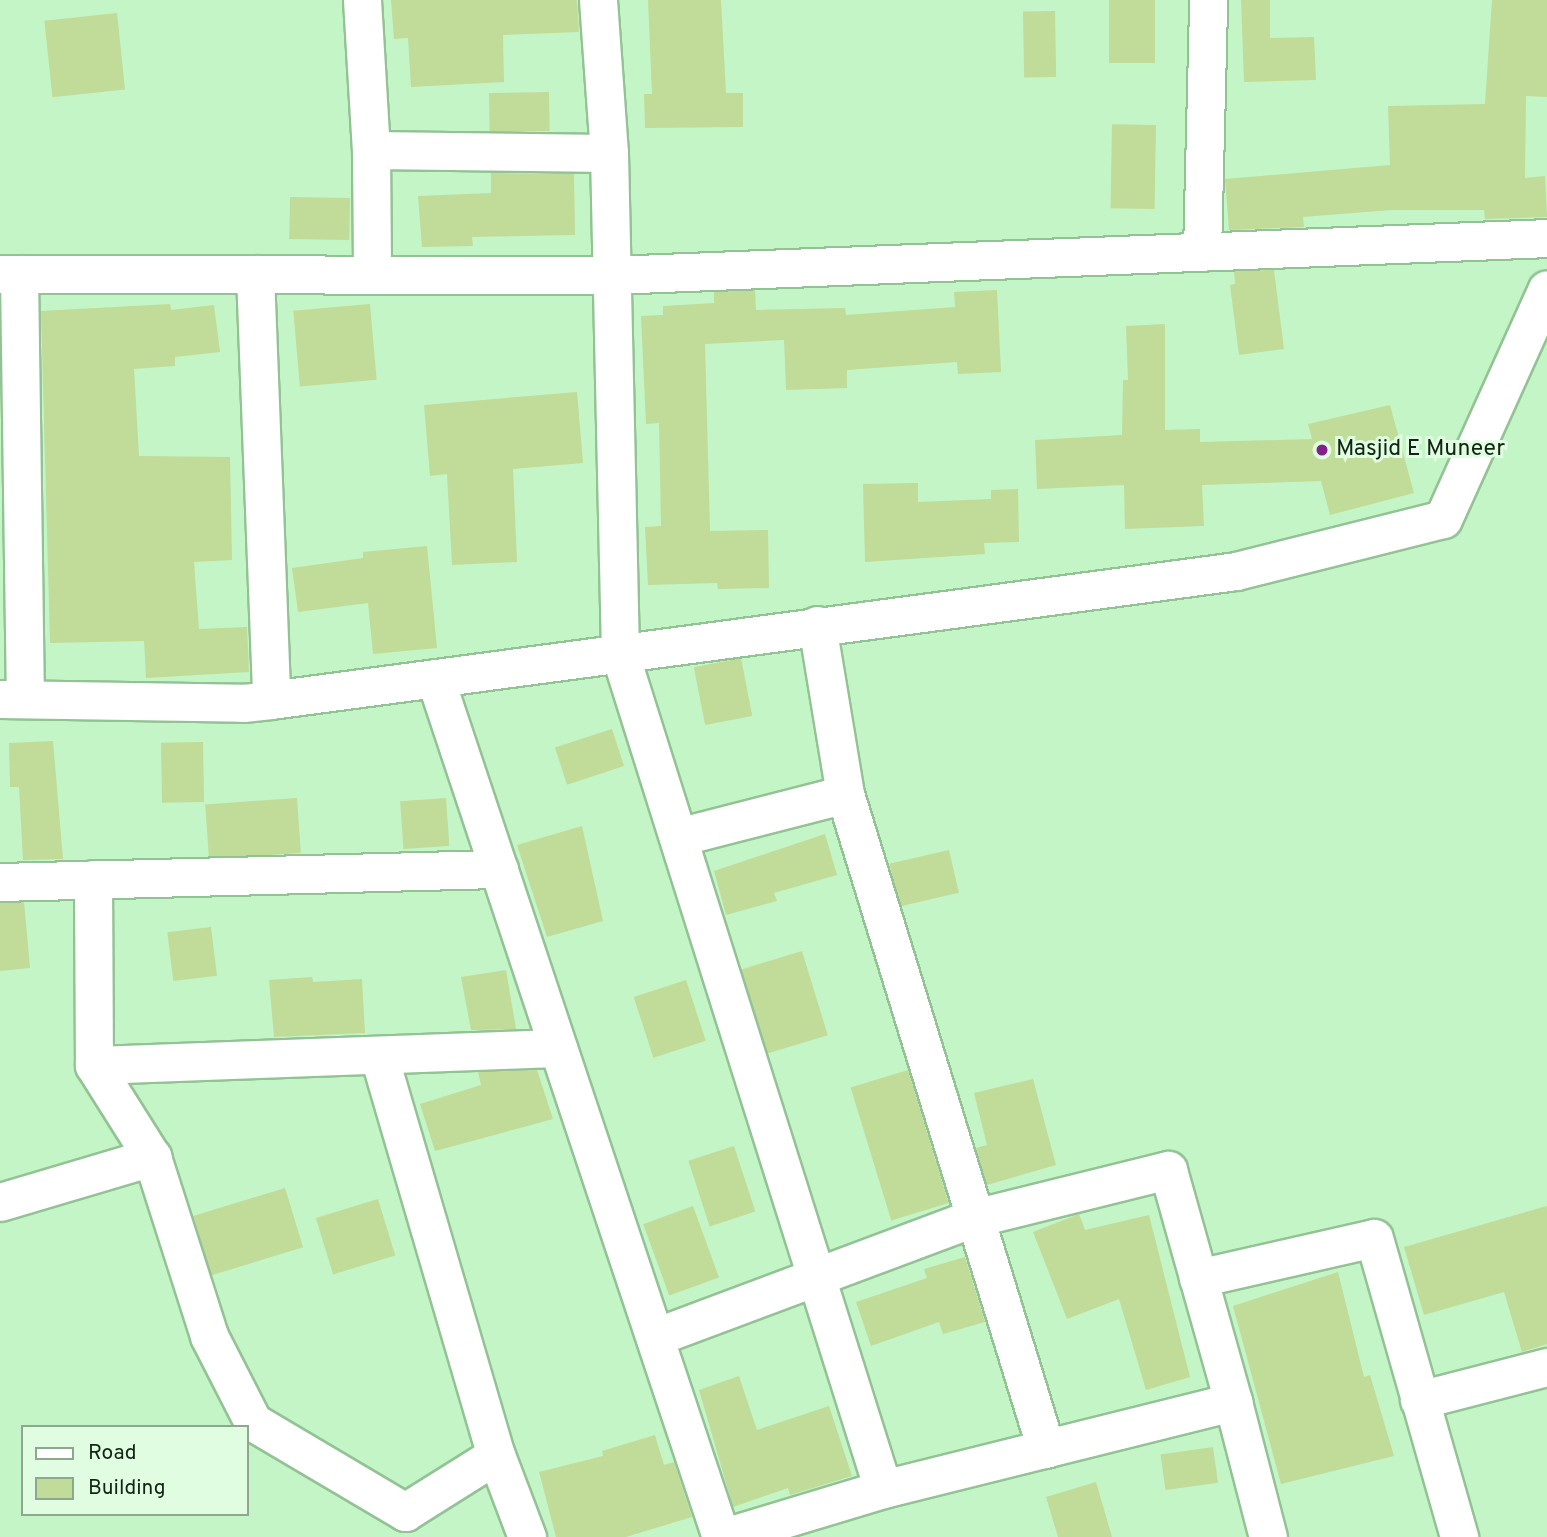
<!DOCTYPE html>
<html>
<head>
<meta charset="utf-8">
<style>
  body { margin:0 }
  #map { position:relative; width:1547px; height:1537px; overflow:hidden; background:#c4f5c7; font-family:Overpass,sans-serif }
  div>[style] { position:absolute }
  .building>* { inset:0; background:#c1db99; transform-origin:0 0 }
  .roads { filter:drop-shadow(2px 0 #93c295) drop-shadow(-2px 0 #93c295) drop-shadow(0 2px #93c295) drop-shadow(0 -2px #93c295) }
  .street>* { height:37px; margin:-18.5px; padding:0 18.5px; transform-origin:18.5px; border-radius:18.5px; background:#fff }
  .dots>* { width:19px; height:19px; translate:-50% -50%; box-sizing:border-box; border:4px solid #e0fde1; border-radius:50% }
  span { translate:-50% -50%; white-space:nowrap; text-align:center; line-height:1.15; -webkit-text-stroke:6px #e0fde1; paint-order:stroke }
  .poi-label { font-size:23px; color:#122514 }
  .left { translate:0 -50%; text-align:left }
  .legend { position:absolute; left:21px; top:1425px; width:228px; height:91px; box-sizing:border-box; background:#e0fde1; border:2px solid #8ea78f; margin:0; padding:9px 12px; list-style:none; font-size:21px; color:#122514 }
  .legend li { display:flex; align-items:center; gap:14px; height:35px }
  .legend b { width:35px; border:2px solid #8ea78f }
</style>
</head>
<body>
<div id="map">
  <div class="building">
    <i style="clip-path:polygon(391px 0,577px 0,579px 32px,503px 35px,504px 82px,411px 87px,408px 38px,394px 39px)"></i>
    <i style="clip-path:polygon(648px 0,721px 0,726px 93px,743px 93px,743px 127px,645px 128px,644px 94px,652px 94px)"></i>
    <i style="left:1109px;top:0;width:46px;height:63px"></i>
    <i style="clip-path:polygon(1241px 0,1270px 0,1270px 38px,1314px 37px,1316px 80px,1244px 82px)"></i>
    <i style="clip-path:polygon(1492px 0,1547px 0,1547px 97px,1526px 96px,1525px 178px,1545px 176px,1547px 217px,1485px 219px,1484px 210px,1391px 210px,1303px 217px,1304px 227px,1229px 230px,1225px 179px,1390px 165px,1388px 106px,1485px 104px)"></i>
    <i style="left:1055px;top:11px;width:66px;height:32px;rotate:89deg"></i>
    <i style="left:117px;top:13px;width:77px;height:73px;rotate:84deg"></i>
    <i style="left:549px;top:92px;width:39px;height:60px;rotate:89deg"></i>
    <i style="left:1156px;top:125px;width:84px;height:44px;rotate:91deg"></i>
    <i style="clip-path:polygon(491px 173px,574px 174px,575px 235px,472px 237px,473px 246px,422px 247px,418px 196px,491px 193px)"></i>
    <i style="left:290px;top:197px;width:60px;height:42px;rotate:1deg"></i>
    <i style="clip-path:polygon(1274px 270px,1284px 349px,1239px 355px,1230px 285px,1235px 284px,1234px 271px)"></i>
    <i style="clip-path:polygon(755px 290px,756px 310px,845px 308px,846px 315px,955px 307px,954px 292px,997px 290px,1001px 372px,958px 374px,957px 362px,847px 370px,847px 388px,786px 390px,784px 340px,705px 344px,710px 531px,768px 530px,769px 588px,718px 589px,717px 583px,648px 585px,645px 527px,661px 526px,659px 423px,646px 424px,641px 316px,663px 315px,663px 306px,714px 303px,714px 292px)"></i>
    <i style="clip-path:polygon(170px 304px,171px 310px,214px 305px,220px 352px,175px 357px,175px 366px,134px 369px,139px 456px,230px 457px,232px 560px,194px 562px,199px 629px,247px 627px,249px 672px,146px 678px,144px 641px,50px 643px,41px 311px)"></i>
    <i style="left:370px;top:304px;width:76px;height:77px;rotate:85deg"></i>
    <i style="clip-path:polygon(1165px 324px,1165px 430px,1200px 429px,1200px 442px,1312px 439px,1308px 424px,1390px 405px,1414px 493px,1330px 515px,1321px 481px,1202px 485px,1204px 526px,1125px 529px,1124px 485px,1037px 489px,1035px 440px,1122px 435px,1123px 380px,1128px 380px,1126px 326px)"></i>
    <i style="clip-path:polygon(577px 392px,583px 463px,513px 469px,517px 562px,452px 565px,447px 474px,430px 476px,424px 405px)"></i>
    <i style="clip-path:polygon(918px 483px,918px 502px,991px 499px,991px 490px,1018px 489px,1019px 542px,984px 543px,985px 554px,865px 562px,863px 484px)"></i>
    <i style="clip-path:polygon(427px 546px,437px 648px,373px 654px,368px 603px,298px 612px,292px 568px,363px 558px,363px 552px)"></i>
    <i style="left:741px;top:658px;width:59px;height:48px;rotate:79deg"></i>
    <i style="left:612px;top:729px;width:39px;height:60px;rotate:72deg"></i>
    <i style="clip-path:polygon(53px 741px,63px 859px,23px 860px,19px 787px,10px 787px,9px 743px)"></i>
    <i style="left:203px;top:742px;width:60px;height:42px;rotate:89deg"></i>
    <i style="left:297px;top:798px;width:55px;height:92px;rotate:86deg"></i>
    <i style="left:446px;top:798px;width:48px;height:46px;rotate:86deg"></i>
    <i style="clip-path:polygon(582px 826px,603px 921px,547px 937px,517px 845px)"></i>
    <i style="clip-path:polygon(825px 834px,837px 875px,774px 893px,777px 901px,726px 915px,714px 871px)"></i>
    <i style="left:949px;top:850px;width:44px;height:61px;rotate:77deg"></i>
    <i style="clip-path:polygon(24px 902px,30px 968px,0 971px,0 903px)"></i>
    <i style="left:211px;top:927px;width:49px;height:44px;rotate:83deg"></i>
    <i style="left:802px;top:951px;width:88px;height:64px;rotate:73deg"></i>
    <i style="clip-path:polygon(506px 970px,516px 1029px,471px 1030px,461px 977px)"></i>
    <i style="clip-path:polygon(312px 977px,313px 982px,362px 979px,365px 1033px,274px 1037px,269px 980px)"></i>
    <i style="left:686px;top:980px;width:64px;height:55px;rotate:72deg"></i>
    <i style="clip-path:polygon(537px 1070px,553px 1119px,435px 1151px,420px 1104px,481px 1085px,478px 1072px)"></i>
    <i style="left:908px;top:1070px;width:139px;height:60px;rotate:73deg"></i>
    <i style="clip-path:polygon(1033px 1079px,1056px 1165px,987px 1185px,976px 1148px,987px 1145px,974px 1093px)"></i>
    <i style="left:734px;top:1146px;width:69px;height:48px;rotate:72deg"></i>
    <i style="left:285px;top:1188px;width:62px;height:96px;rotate:73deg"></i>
    <i style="left:378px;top:1199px;width:59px;height:65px;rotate:73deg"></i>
    <i style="left:693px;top:1206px;width:76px;height:53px;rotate:70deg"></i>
    <i style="clip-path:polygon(1547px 1206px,1547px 1344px,1522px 1352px,1504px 1292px,1424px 1315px,1404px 1247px)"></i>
    <i style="clip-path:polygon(1079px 1214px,1085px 1230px,1149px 1215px,1190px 1377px,1146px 1390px,1119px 1299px,1067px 1319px,1033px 1232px)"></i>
    <i style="clip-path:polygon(965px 1257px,985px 1322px,943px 1334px,939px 1322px,871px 1346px,856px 1302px,927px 1278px,924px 1269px)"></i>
    <i style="clip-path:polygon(1338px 1272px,1364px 1377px,1370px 1375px,1394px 1456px,1281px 1484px,1233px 1306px)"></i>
    <i style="clip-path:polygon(739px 1376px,757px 1430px,829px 1406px,852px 1476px,790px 1495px,788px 1488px,733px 1507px,699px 1390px)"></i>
    <i style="clip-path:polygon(655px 1435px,664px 1465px,674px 1462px,692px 1517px,626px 1537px,556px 1537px,539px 1472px,603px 1456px,602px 1451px)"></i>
    <i style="left:1213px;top:1447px;width:36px;height:53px;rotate:82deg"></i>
    <i style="clip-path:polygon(1096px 1482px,1112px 1537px,1058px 1537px,1046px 1497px)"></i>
  </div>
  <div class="roads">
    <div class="street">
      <i style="left:362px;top:0;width:150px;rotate:86.6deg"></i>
      <i style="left:371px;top:150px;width:124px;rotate:89.5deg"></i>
      <i style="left:598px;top:0;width:153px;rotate:85.9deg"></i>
      <i style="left:609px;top:153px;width:501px;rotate:88.74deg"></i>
      <i style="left:620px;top:654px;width:875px;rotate:72.52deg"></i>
      <i style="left:883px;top:1489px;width:361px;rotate:-14deg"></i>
      <i style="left:1233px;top:1402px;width:139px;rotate:75.5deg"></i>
      <i style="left:371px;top:150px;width:238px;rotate:0.7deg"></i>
      <i style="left:1202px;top:252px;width:252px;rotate:-88.6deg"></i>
      <i style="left:0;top:274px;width:611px;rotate:0.09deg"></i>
      <i style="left:611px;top:275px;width:937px;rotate:-2.26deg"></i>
      <i style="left:19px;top:274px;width:425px;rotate:89.2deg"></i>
      <i style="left:255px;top:274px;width:426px;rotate:87.8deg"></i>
      <i style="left:817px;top:625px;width:171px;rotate:80.6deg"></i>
      <i style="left:435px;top:678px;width:905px;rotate:71.59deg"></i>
      <i style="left:0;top:699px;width:243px;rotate:0.9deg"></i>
      <i style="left:243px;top:703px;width:28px;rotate:-6deg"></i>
      <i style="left:271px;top:700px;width:974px;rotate:-7.61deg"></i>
      <i style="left:1236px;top:571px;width:213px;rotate:-14.1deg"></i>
      <i style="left:1443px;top:519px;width:252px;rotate:-65.7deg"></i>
      <i style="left:678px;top:837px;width:172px;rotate:-14.4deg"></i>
      <i style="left:845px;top:794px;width:685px;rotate:72.94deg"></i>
      <i style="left:93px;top:879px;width:186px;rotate:89.7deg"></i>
      <i style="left:94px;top:1065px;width:109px;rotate:57.8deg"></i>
      <i style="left:152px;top:1157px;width:188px;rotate:72.3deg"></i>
      <i style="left:209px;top:1336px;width:97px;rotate:62.9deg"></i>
      <i style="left:253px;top:1422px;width:177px;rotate:30.6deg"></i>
      <i style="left:405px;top:1512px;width:107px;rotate:-32.1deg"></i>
      <i style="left:0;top:882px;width:499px;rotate:-1.5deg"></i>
      <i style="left:379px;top:1056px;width:416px;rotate:73.7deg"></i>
      <i style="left:496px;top:1455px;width:88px;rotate:69.3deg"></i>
      <i style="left:94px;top:1065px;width:464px;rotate:-2.1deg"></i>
      <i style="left:0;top:1202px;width:159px;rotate:-16.5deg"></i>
      <i style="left:1198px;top:1278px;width:180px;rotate:-12.8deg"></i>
      <i style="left:1374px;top:1238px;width:311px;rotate:74.1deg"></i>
      <i style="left:655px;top:1337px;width:340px;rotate:-20.5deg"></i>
      <i style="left:974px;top:1218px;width:200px;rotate:-13.9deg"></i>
      <i style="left:1168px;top:1170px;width:241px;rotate:74.3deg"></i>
      <i style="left:1419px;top:1400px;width:132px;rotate:-14.5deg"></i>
      <i style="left:724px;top:1537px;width:166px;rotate:-16.8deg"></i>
    </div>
  </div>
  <div class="dots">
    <i style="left:1322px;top:450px;background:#842089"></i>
  </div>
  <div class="poi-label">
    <span class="left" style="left:1336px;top:450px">Masjid E Muneer</span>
  </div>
  <ul class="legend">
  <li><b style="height:9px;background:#fff"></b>Road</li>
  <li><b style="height:19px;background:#c1db99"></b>Building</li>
  </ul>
</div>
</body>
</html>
